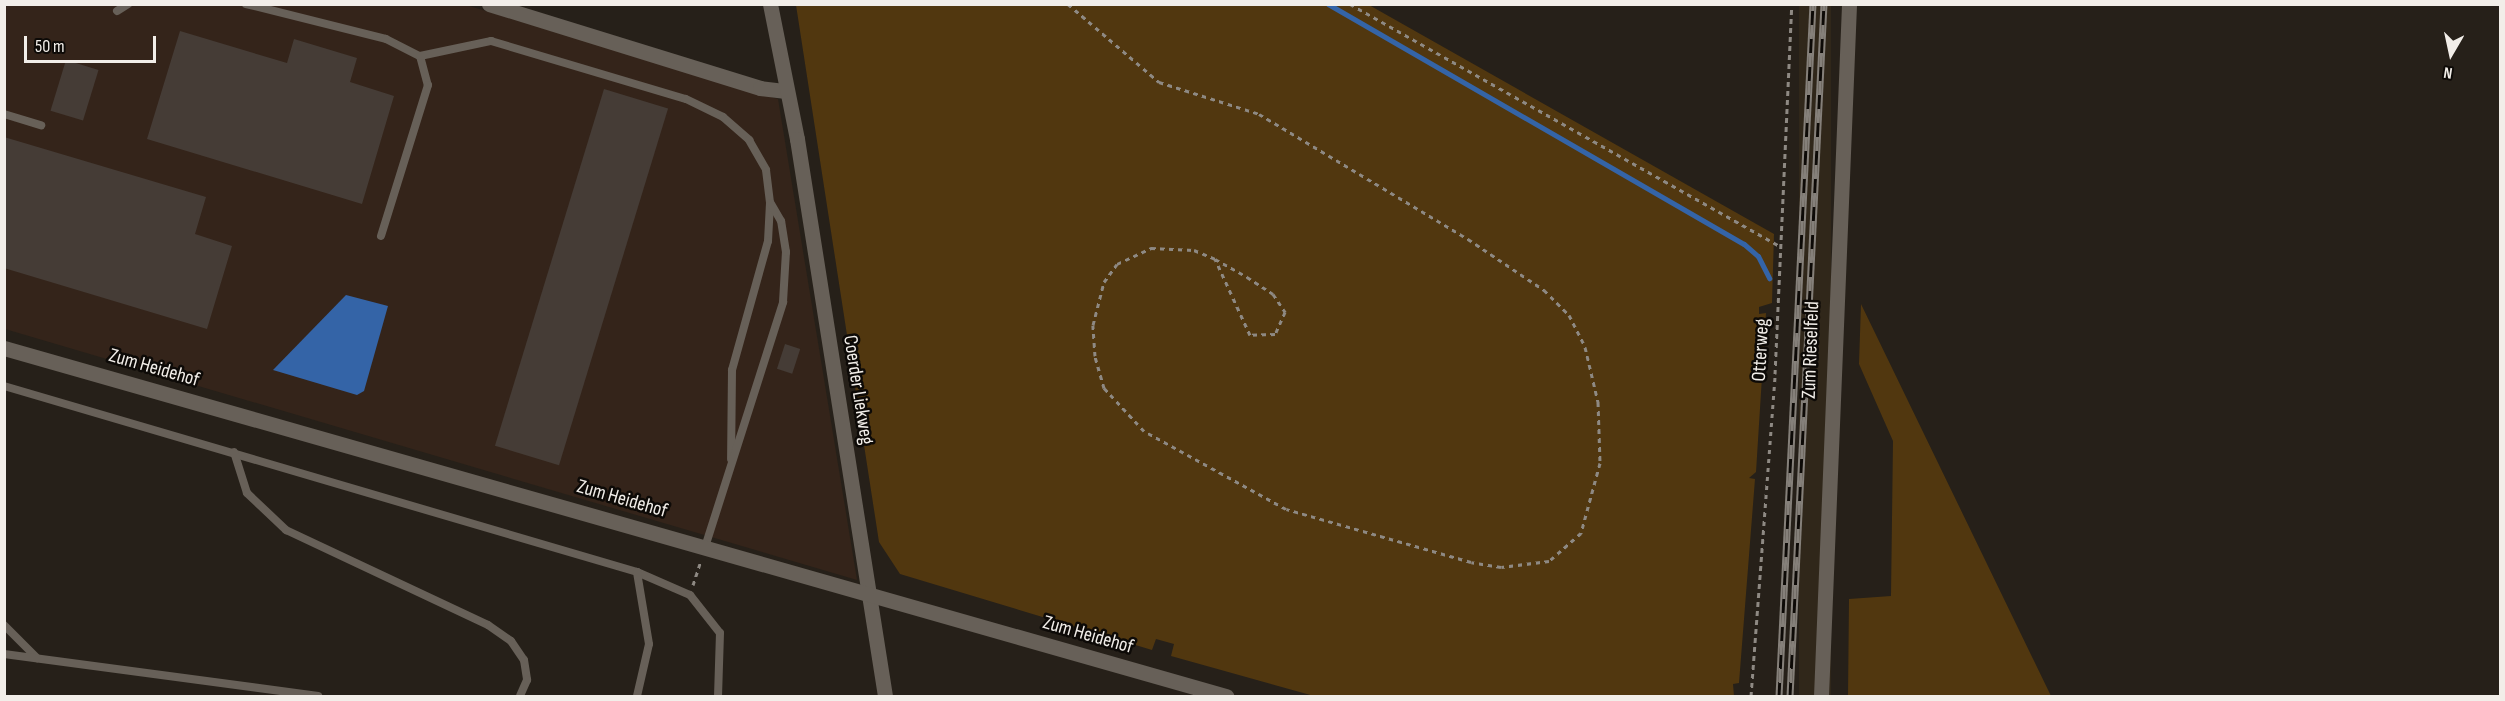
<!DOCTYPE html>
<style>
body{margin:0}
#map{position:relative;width:2505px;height:701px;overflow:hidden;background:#262019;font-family:"Sofia Sans Condensed",sans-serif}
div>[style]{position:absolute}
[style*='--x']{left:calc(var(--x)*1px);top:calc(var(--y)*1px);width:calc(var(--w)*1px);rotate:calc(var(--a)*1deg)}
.built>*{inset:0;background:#30271a;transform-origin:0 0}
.industrial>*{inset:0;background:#34241a}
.green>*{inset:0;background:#51370f}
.water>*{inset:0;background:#3464a7}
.stream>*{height:5px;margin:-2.5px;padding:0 2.5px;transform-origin:2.5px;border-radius:2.5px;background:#3464a7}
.building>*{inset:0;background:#453c36;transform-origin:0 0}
.path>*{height:3px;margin-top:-1.5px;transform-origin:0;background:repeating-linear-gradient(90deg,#8e8983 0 4.5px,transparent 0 9px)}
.service>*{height:8px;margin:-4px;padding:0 4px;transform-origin:4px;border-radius:4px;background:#676058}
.minor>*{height:15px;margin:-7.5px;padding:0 7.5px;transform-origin:7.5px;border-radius:7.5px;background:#676058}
.rail>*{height:7px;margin-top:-3.5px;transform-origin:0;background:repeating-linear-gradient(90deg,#0d0a07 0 14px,#85807a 0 28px);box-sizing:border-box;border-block:2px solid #85807a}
span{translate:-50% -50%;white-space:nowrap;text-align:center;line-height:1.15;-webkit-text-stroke:5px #0d0a07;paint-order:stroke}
.street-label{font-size:20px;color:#f2eee9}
.frame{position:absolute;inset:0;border:6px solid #f2eee9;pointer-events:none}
.north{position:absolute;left:2421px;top:24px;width:60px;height:60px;-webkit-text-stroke:4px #0d0a07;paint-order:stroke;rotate:189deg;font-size:16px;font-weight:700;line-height:24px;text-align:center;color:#f2eee9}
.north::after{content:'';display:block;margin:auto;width:21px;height:27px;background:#f2eee9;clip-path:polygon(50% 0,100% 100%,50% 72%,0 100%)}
.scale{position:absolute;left:24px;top:36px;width:132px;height:27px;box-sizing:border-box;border:3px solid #f2eee9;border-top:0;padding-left:8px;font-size:18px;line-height:21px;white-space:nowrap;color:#f2eee9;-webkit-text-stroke:4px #0d0a07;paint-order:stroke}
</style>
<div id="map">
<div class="built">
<i style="left:1799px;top:5px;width:32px;height:692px"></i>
</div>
<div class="industrial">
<i style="clip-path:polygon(4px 5px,466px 5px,778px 99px,857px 580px,5px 329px)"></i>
</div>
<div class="green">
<i style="clip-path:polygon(796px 5px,1369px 5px,1774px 234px,1772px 303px,1759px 307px,1759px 314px,1766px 313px,1756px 472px,1749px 478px,1755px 479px,1739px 683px,1733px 684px,1734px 696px,1314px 696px,1171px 656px,1174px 644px,1156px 639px,1152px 650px,900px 574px,879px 542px)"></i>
<i style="clip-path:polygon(1861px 304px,2051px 696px,1848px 696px,1849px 599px,1891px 596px,1893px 441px,1859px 364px)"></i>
</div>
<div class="water">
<i style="clip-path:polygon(346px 295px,388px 306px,364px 391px,357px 395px,273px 370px)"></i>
</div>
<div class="stream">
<i style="--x:1328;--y:4;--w:480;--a:30"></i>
<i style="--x:1744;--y:244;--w:18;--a:41"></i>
<i style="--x:1758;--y:256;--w:25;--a:63"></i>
</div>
<div class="building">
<i style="clip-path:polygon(180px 31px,287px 63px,294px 39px,357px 58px,350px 82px,394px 96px,362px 204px,147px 139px)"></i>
<i style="left:66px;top:60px;width:34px;height:53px;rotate:17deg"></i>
<i style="left:604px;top:89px;width:67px;height:373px;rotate:17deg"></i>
<i style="clip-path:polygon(4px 137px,206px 197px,195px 234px,232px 246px,207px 329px,4px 268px)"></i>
<i style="left:785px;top:344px;width:16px;height:26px;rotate:18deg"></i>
</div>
<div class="path">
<i style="--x:1068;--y:4;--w:120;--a:40.6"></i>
<i style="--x:1159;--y:82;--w:105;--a:17.7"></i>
<i style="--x:1259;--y:114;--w:244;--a:30.9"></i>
<i style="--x:1468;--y:239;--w:92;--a:33.9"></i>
<i style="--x:1544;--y:290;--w:35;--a:45"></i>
<i style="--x:1569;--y:315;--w:36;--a:63"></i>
<i style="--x:1585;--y:347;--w:57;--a:76.7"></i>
<i style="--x:1598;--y:402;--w:61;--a:88.1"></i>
<i style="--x:1600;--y:463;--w:73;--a:105.2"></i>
<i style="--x:1581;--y:533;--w:43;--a:138.8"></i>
<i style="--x:1549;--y:561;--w:48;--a:172.9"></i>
<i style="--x:1501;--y:567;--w:30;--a:-171"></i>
<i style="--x:1471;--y:562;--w:192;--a:-164"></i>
<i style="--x:1286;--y:509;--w:162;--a:-151.2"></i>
<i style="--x:1144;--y:431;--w:59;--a:-132.9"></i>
<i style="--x:1104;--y:388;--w:33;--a:-106"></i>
<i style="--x:1095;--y:356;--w:31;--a:-94"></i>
<i style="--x:1093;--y:325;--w:44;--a:-75.7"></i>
<i style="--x:1104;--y:282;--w:22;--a:-54"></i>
<i style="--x:1117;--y:264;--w:38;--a:-25"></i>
<i style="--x:1151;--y:248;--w:43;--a:2.7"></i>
<i style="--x:1194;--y:250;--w:23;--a:23"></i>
<i style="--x:1215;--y:259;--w:37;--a:29"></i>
<i style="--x:1247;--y:277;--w:31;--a:33"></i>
<i style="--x:1273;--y:294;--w:22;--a:56"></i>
<i style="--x:1285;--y:312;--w:24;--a:114"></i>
<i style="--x:1275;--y:334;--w:25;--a:178"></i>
<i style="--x:1250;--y:335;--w:84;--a:-114.7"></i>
<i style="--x:1350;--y:4;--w:495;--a:29.4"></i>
<i style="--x:693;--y:585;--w:23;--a:-72"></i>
<i style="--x:1751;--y:696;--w:323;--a:-85.7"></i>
<i style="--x:1775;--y:374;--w:370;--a:-87.4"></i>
</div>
<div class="service">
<i style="--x:246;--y:4;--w:144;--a:14"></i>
<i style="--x:386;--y:39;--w:38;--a:27"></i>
<i style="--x:420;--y:56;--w:30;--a:75"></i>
<i style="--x:428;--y:85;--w:158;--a:107.3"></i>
<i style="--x:117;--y:11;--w:13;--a:-32"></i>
<i style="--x:420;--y:56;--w:73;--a:-11.9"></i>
<i style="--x:491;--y:41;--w:203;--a:16.6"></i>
<i style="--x:686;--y:99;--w:41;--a:25.9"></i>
<i style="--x:723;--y:117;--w:35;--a:41"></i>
<i style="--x:749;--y:140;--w:34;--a:60"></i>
<i style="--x:766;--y:170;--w:33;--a:83"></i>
<i style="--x:770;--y:203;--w:38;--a:93"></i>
<i style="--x:768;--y:241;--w:134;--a:105.6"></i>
<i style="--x:732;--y:370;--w:89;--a:90.6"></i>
<i style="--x:4;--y:114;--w:39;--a:17"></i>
<i style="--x:4;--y:386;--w:660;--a:16.37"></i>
<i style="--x:637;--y:572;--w:58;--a:23.5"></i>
<i style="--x:690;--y:595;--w:48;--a:51.7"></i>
<i style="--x:720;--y:633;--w:63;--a:91.8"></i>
<i style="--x:234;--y:452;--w:43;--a:72.4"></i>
<i style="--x:247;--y:493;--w:54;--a:43.5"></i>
<i style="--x:286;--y:530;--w:223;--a:25.2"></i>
<i style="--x:488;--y:625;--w:28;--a:35"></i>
<i style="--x:511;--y:641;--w:23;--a:56"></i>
<i style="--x:524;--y:660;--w:20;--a:81"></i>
<i style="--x:527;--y:680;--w:17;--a:114"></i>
<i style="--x:706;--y:544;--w:254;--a:-72.3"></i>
<i style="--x:783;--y:302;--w:50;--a:-86.6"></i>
<i style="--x:786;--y:252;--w:31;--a:-99"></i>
<i style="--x:781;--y:221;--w:20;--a:-120"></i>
<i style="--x:4;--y:625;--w:47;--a:45"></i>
<i style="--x:4;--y:654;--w:317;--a:7.6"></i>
<i style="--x:637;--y:696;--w:53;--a:-77"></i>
<i style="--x:649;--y:644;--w:73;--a:-99.5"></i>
</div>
<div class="minor">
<i style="--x:489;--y:4;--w:284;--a:17.2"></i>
<i style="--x:760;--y:88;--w:24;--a:7"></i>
<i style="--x:770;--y:4;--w:138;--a:78.7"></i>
<i style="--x:797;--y:139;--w:564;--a:81.02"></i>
<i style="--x:4;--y:348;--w:1271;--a:15.9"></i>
<i style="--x:1821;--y:696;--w:693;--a:-87.68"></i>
</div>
<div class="rail">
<i style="--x:1779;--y:696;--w:693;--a:-87.19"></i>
<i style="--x:1790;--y:696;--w:693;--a:-87.19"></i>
</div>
<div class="street-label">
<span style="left:1761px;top:350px;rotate:-87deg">Otterweg</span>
<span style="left:1811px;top:350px;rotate:-88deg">Zum Rieselfeld</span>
<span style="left:154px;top:368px;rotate:16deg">Zum Heidehof</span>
<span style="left:858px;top:390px;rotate:81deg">Coerder Liekweg</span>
<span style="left:622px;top:499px;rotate:16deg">Zum Heidehof</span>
<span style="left:1088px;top:635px;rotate:16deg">Zum Heidehof</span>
</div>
<div class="frame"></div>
<div class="north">N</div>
<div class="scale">50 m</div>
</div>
